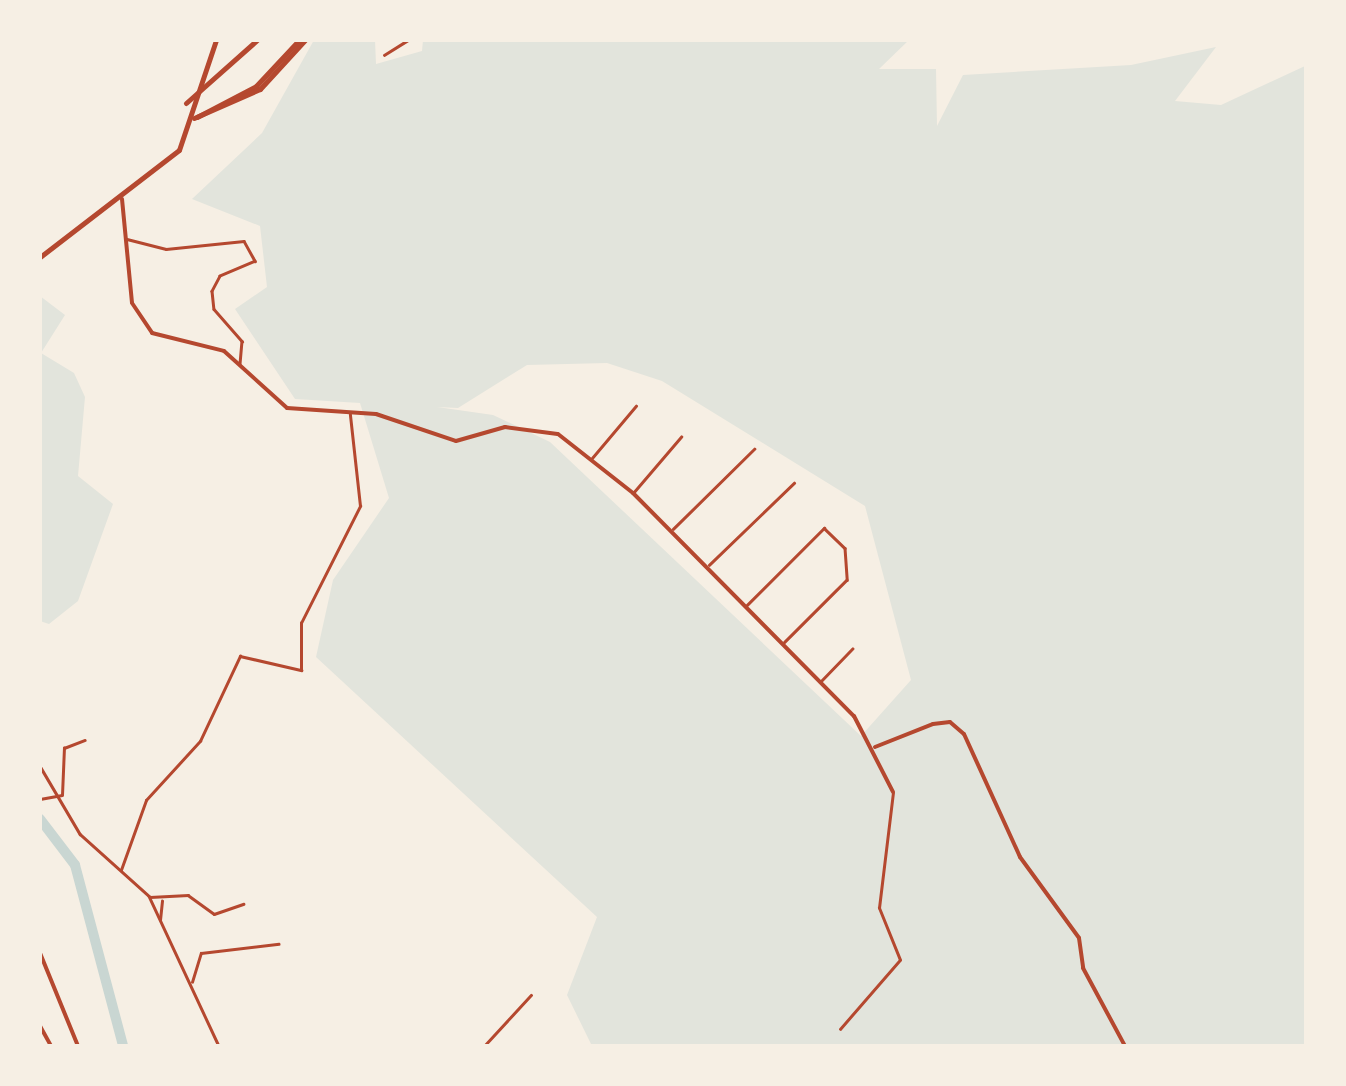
<!DOCTYPE html>
<style>
body{margin:0}
#map{position:relative;width:1346px;height:1086px;overflow:hidden;background:#f6efe4;font-family:Raleway,sans-serif}
div>[style]{position:absolute}
[style*='--x']{left:calc(var(--x)*1px);top:calc(var(--y)*1px);width:calc(var(--w)*1px);rotate:calc(var(--a)*1deg)}
.green>*{inset:0;background:#e2e4dc}
.river>*{height:10px;margin:-5px;padding:0 5px;transform-origin:5px;border-radius:5px;background:#c9d6d2}
.minor>*{height:2.5px;margin:-1.25px;padding:0 1.25px;transform-origin:1.25px;border-radius:1.25px;background:#b5482f}
.tertiary>*{height:4px;margin:-2px;padding:0 2px;transform-origin:2px;border-radius:2px;background:#b5482f}
.secondary>*{height:4px;margin:-2px;padding:0 2px;transform-origin:2px;border-radius:2px;background:#b5482f}
.trunk>*{height:5px;margin:-2.5px;padding:0 2.5px;transform-origin:2.5px;border-radius:2.5px;background:#b5482f}
span{translate:-50% -50%;white-space:nowrap;text-align:center;line-height:1.15;-webkit-text-stroke:9px #f6efe4;paint-order:stroke}
.frame{position:absolute;inset:0;border:42px solid #f6efe4;pointer-events:none}
</style>
<div id="map">
<div class="green">
<i style="clip-path:polygon(evenodd,314px 40px,375px 40px,376px 64px,422px 51px,423px 40px,909px 40px,879px 69px,936px 69px,937px 126px,963px 75px,1131px 65px,1216px 47px,1175px 101px,1221px 105px,1305px 66px,1306px 40px,1306px 1046px,592px 1046px,567px 995px,597px 917px,316px 657px,333px 580px,389px 498px,360px 403px,295px 399px,235px 309px,267px 287px,260px 226px,192px 199px,262px 133px,314px 40px,607px 363px,662px 381px,865px 506px,911px 680px,861px 736px,550px 442px,493px 415px,437px 407px,458px 408px,527px 365px,607px 363px)"></i>
<i style="clip-path:polygon(40px 296px,65px 315px,41px 353px,74px 373px,85px 397px,78px 476px,113px 504px,78px 601px,49px 624px,40px 621px)"></i>
</div>
<div class="river">
<i style="--x:40;--y:819;--w:58;--a:52.7"></i>
<i style="--x:75;--y:865;--w:187;--a:75.1"></i>
</div>
<div class="minor">
<i style="--x:384;--y:55;--w:28;--a:-32"></i>
<i style="--x:127;--y:239;--w:40;--a:14.4"></i>
<i style="--x:166;--y:249;--w:78;--a:-5.9"></i>
<i style="--x:244;--y:241;--w:23;--a:61"></i>
<i style="--x:255;--y:261;--w:38;--a:157"></i>
<i style="--x:220;--y:276;--w:17;--a:118"></i>
<i style="--x:212;--y:291;--w:18;--a:84"></i>
<i style="--x:214;--y:309;--w:43;--a:48.8"></i>
<i style="--x:242;--y:341;--w:23;--a:95"></i>
<i style="--x:592;--y:458;--w:68;--a:-49.8"></i>
<i style="--x:633;--y:493;--w:74;--a:-49.4"></i>
<i style="--x:673;--y:529;--w:114;--a:-44.6"></i>
<i style="--x:709;--y:565;--w:118;--a:-44"></i>
<i style="--x:747;--y:605;--w:109;--a:-45"></i>
<i style="--x:824;--y:528;--w:29;--a:44"></i>
<i style="--x:845;--y:548;--w:32;--a:86"></i>
<i style="--x:847;--y:580;--w:88;--a:135"></i>
<i style="--x:821;--y:681;--w:45;--a:-45.9"></i>
<i style="--x:40;--y:766;--w:79;--a:59.5"></i>
<i style="--x:80;--y:834;--w:93;--a:41.9"></i>
<i style="--x:149;--y:896;--w:166;--a:65"></i>
<i style="--x:40;--y:799;--w:22;--a:-10"></i>
<i style="--x:62;--y:795;--w:47;--a:-87.6"></i>
<i style="--x:64;--y:748;--w:22;--a:-21"></i>
<i style="--x:121;--y:870;--w:74;--a:-70.3"></i>
<i style="--x:146;--y:800;--w:80;--a:-47.5"></i>
<i style="--x:200;--y:741;--w:94;--a:-64.8"></i>
<i style="--x:240;--y:656;--w:63;--a:12.9"></i>
<i style="--x:301;--y:670;--w:47;--a:-90"></i>
<i style="--x:301;--y:623;--w:131;--a:-63.2"></i>
<i style="--x:360;--y:506;--w:92;--a:-96.3"></i>
<i style="--x:150;--y:897;--w:38;--a:-3"></i>
<i style="--x:188;--y:895;--w:32;--a:36"></i>
<i style="--x:214;--y:914;--w:31;--a:-19"></i>
<i style="--x:160;--y:920;--w:19;--a:-84"></i>
<i style="--x:192;--y:982;--w:30;--a:-73"></i>
<i style="--x:201;--y:953;--w:78;--a:-6.7"></i>
<i style="--x:840;--y:1029;--w:91;--a:-49"></i>
<i style="--x:900;--y:960;--w:56;--a:-112"></i>
<i style="--x:879;--y:908;--w:116;--a:-83.1"></i>
<i style="--x:484;--y:1046;--w:69;--a:-47.3"></i>
</div>
<div class="tertiary">
<i style="--x:122;--y:199;--w:104;--a:84.5"></i>
<i style="--x:132;--y:303;--w:36;--a:56"></i>
<i style="--x:152;--y:333;--w:74;--a:14"></i>
<i style="--x:224;--y:351;--w:85;--a:42.1"></i>
<i style="--x:287;--y:408;--w:89;--a:3.9"></i>
<i style="--x:376;--y:414;--w:84;--a:18.6"></i>
<i style="--x:456;--y:441;--w:51;--a:-15.9"></i>
<i style="--x:505;--y:427;--w:53;--a:7.5"></i>
<i style="--x:558;--y:434;--w:95;--a:38.2"></i>
<i style="--x:633;--y:493;--w:314;--a:45.3"></i>
<i style="--x:854;--y:716;--w:85;--a:62.8"></i>
<i style="--x:875;--y:747;--w:62;--a:-21.6"></i>
<i style="--x:933;--y:724;--w:17;--a:-7"></i>
<i style="--x:950;--y:722;--w:18;--a:41"></i>
<i style="--x:964;--y:734;--w:135;--a:65.5"></i>
<i style="--x:1020;--y:857;--w:100;--a:53.9"></i>
<i style="--x:1079;--y:938;--w:30;--a:82"></i>
<i style="--x:1083;--y:968;--w:89;--a:61.7"></i>
<i style="--x:40;--y:953;--w:100;--a:67.8"></i>
</div>
<div class="secondary">
<i style="--x:40;--y:1026;--w:23;--a:61"></i>
</div>
<div class="trunk">
<i style="--x:186;--y:103;--w:95;--a:-41.6"></i>
<i style="--x:197;--y:117;--w:67;--a:-27.7"></i>
<i style="--x:256;--y:86;--w:63;--a:-46.9"></i>
<i style="--x:194;--y:118;--w:72;--a:-23.7"></i>
<i style="--x:260;--y:89;--w:67;--a:-47.4"></i>
<i style="--x:40;--y:257;--w:175;--a:-37.6"></i>
<i style="--x:179;--y:150;--w:116;--a:-71.4"></i>
</div>
<div class="frame"></div>
</div>
